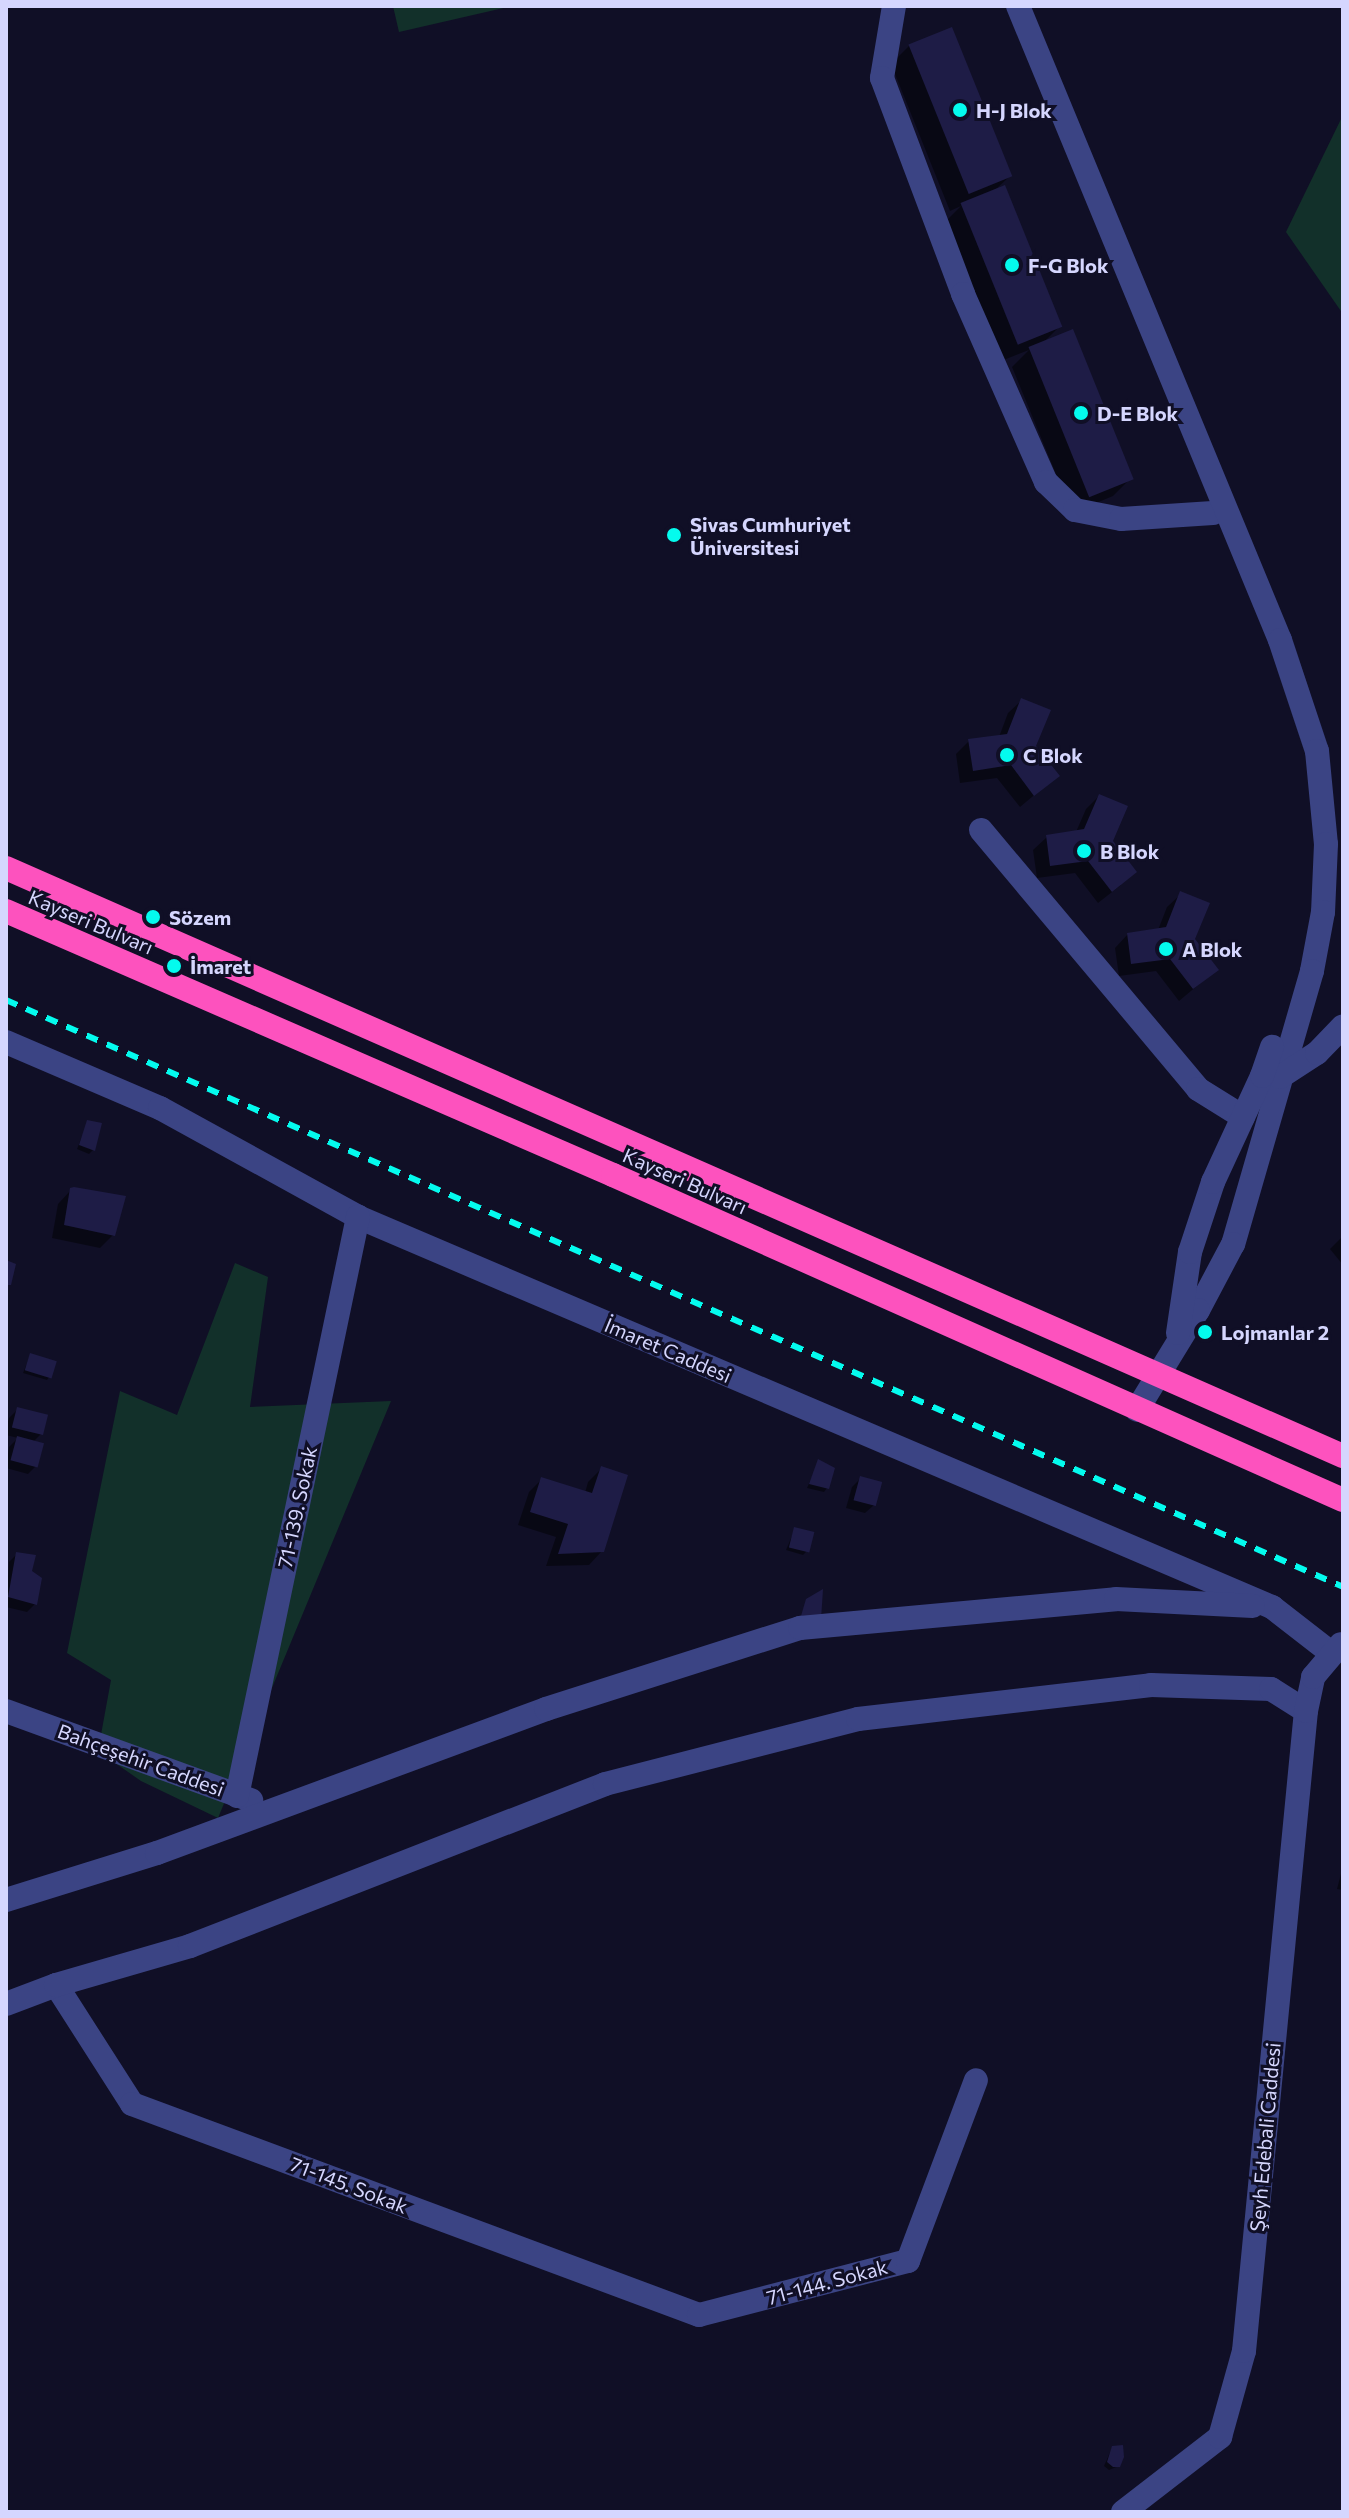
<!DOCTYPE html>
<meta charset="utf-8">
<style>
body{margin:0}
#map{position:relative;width:1349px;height:2518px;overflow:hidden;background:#100f26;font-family:Commissioner,sans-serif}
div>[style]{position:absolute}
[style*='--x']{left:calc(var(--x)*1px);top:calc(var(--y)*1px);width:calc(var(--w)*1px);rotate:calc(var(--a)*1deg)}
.green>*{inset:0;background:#12302a}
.shadow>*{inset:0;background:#0007}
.building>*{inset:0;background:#1e1c46;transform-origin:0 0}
.minor>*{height:24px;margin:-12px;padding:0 12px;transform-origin:12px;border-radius:12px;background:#3b4484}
.highway>*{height:24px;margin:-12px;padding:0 12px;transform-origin:12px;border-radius:12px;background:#fd52be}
.rail>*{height:6px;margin-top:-3px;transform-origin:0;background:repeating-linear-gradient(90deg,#04fbee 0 12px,transparent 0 22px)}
.dots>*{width:22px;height:22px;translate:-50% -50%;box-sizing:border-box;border:4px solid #100f26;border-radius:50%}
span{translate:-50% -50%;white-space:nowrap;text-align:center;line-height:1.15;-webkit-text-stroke:6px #100f26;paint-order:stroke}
.poi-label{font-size:20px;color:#d5d6fe;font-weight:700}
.left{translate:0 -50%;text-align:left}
.street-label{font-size:20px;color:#d5d6fe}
.frame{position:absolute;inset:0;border:8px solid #d5d6fe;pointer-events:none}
</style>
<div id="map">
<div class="green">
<i style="clip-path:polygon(393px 6px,512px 6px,399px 32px)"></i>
<i style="clip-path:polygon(1343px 115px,1343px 314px,1286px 232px)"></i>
<i style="clip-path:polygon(235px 1263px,268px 1277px,250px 1407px,391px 1401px,218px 1818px,141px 1781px,98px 1751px,111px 1680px,67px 1653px,120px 1391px,177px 1415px)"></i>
</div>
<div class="shadow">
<i style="clip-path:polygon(950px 29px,1010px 176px,993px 192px,1060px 326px,1043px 343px,1131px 478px,1113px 496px,1072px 513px,1012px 367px,1029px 350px,1001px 361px,944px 223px,961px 206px,950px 211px,891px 64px,909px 46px)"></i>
<i style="clip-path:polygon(1022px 700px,1034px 746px,1057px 776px,1020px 807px,997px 778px,960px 783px,956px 754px,969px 741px,999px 737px,1008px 713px)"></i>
<i style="clip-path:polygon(1099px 796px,1121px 885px,1098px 903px,1075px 873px,1037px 878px,1033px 850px,1047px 837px,1076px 832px,1086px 809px)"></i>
<i style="clip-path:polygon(1181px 894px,1193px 940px,1216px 970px,1179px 1001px,1156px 971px,1119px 976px,1115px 948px,1128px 934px,1158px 930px,1167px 907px)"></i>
<i style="clip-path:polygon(88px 1122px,93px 1150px,89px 1154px,77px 1149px)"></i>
<i style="clip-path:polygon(71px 1190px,113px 1235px,100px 1248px,52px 1238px,58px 1204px)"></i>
<i style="clip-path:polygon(1343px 1236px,1343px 1265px,1330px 1249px)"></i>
<i style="clip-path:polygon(30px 1356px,50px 1376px,47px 1380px,23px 1373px)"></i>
<i style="clip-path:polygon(18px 1409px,41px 1434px,33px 1442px,36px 1466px,28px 1474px,6px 1468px,9px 1447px,18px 1438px,6px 1435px,6px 1429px,9px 1418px)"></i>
<i style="clip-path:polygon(819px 1462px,827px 1488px,824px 1492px,807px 1488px)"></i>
<i style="clip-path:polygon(601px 1469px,602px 1551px,589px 1565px,546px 1566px,556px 1537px,518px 1525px,529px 1492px,542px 1479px,585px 1493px,588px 1482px)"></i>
<i style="clip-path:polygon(861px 1478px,874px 1505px,865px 1513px,846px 1508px,852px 1487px)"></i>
<i style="clip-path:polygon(795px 1529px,807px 1551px,803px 1555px,786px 1550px)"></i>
<i style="clip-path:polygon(17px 1554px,30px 1572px,35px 1604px,27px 1612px,6px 1607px,9px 1562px)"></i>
<i style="clip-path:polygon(1343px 1866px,1343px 1890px,1337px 1889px)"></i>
<i style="clip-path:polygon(1112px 2448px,1119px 2466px,1109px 2470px,1104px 2466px)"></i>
</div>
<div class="building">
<i style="left:952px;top:27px;width:161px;height:47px;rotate:68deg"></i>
<i style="left:1005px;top:185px;width:153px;height:48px;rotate:68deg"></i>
<i style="left:1073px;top:329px;width:162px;height:48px;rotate:68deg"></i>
<i style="clip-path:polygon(1021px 698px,1051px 710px,1036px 746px,1060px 776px,1034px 796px,1011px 765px,973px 771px,968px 739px,1007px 734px)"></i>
<i style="clip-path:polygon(1099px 794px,1128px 806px,1113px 841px,1137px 872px,1112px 892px,1088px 861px,1050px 866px,1046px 835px,1084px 829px)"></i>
<i style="clip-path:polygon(1180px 891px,1210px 903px,1195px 939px,1219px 970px,1193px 989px,1170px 959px,1131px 964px,1127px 933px,1166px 927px)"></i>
<i style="clip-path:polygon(87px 1120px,102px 1123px,95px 1151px,79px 1145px)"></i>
<i style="clip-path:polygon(74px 1187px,126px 1196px,115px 1236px,64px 1225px,70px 1188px)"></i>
<i style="clip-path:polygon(6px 1260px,16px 1264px,11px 1285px,6px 1285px)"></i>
<i style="left:30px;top:1353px;width:28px;height:18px;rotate:17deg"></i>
<i style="left:17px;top:1407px;width:32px;height:21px;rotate:14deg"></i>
<i style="left:17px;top:1436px;width:28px;height:25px;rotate:15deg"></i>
<i style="clip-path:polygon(818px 1459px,835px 1468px,829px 1489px,809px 1484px)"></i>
<i style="clip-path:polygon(601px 1466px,628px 1475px,604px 1552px,558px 1554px,568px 1524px,530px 1512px,541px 1477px,592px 1493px)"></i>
<i style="left:860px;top:1476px;width:23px;height:25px;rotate:15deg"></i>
<i style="left:794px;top:1527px;width:21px;height:21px;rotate:14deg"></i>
<i style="clip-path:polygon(16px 1552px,36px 1555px,32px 1571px,42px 1578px,37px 1605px,8px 1597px)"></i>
<i style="clip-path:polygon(823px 1589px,821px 1620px,801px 1616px,806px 1599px)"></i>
<i style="clip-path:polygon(1123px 2445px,1124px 2457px,1120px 2467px,1113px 2467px,1107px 2462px,1112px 2446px)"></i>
</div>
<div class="minor">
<i style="--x:894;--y:6;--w:73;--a:99.5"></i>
<i style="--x:882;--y:78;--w:231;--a:69.4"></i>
<i style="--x:963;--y:294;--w:206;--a:66.2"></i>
<i style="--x:1046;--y:482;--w:40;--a:44"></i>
<i style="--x:1075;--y:510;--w:47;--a:11.1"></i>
<i style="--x:1121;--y:519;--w:92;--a:-3.7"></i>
<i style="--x:1018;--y:6;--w:686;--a:67.55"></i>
<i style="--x:1280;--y:640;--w:117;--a:71.6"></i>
<i style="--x:1317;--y:751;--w:93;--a:84.5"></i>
<i style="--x:1326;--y:844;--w:68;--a:92.5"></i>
<i style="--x:1323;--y:912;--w:60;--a:100.6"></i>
<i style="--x:1312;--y:971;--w:284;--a:106.1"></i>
<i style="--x:1233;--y:1244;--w:75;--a:117.9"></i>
<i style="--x:1198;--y:1310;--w:117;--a:121.4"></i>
<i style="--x:981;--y:830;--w:338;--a:50"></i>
<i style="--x:1198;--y:1089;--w:53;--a:31.9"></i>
<i style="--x:6;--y:1042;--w:168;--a:23.2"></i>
<i style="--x:160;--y:1108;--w:226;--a:28.8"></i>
<i style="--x:358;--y:1217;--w:994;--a:23.11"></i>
<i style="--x:1272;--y:1607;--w:75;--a:37.9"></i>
<i style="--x:1280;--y:1077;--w:44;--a:-33"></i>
<i style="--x:1317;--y:1053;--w:37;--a:-46"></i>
<i style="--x:1178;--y:1333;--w:82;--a:-81.6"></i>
<i style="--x:1190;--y:1252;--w:74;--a:-71.8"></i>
<i style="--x:1213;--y:1182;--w:117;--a:-65.2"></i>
<i style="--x:1262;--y:1076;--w:31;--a:-71"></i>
<i style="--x:6;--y:1711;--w:261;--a:20"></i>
<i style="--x:237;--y:1796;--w:592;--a:-78.2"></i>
<i style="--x:6;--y:1900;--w:158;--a:-17.3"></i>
<i style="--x:157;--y:1853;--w:415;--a:-20.3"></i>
<i style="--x:546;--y:1709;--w:267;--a:-17.7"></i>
<i style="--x:800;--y:1628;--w:317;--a:-5.2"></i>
<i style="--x:1116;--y:1599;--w:137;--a:2.9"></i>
<i style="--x:56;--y:1985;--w:141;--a:57.4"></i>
<i style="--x:132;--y:2104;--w:605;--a:20.41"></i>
<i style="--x:699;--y:2315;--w:216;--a:-14.5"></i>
<i style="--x:908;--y:2261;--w:193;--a:-69.4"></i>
<i style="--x:6;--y:2004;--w:53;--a:-20.8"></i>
<i style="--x:56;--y:1985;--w:140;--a:-16.2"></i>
<i style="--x:190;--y:1946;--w:445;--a:-21.3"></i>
<i style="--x:605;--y:1784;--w:261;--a:-14.4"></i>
<i style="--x:858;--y:1719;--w:295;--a:-6.6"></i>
<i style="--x:1151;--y:1685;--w:120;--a:1.9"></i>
<i style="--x:1271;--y:1689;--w:41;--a:32.2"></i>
<i style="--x:1123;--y:2512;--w:123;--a:-37.7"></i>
<i style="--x:1220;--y:2437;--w:89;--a:-74.4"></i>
<i style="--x:1244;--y:2351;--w:643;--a:-84.47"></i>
<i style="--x:1306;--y:1711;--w:35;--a:-78"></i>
<i style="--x:1313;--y:1677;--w:43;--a:-49.7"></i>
</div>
<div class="highway">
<i style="--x:6;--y:868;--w:1461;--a:23.74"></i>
<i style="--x:6;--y:911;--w:662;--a:23.51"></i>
<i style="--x:613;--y:1175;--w:799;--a:24"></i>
</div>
<div class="rail">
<i style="--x:6;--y:1000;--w:1460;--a:23.7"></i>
</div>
<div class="dots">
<i style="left:960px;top:110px;background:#04fbee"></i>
<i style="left:1012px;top:265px;background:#04fbee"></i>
<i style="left:1081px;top:413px;background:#04fbee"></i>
<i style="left:674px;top:535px;background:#04fbee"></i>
<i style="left:1007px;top:755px;background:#04fbee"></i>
<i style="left:1084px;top:851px;background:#04fbee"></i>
<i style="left:153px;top:917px;background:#04fbee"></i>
<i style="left:1166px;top:949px;background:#04fbee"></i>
<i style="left:174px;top:966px;background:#04fbee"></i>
<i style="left:1205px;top:1332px;background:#04fbee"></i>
</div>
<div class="poi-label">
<span class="left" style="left:976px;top:110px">H-J Blok</span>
<span class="left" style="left:1028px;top:265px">F-G Blok</span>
<span class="left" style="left:1097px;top:413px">D-E Blok</span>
<span class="left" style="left:690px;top:536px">Sivas Cumhuriyet<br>Üniversitesi</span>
<span class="left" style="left:1023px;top:755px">C Blok</span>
<span class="left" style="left:1100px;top:851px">B Blok</span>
<span class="left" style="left:169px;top:917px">Sözem</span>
<span class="left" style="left:1182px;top:949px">A Blok</span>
<span class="left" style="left:190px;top:966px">İmaret</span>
<span class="left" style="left:1221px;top:1332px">Lojmanlar 2</span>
</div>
<div class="street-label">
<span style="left:91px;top:922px;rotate:23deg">Kayseri Bulvarı</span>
<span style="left:685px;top:1181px;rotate:24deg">Kayseri Bulvarı</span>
<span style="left:668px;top:1350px;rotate:23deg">İmaret Caddesi</span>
<span style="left:297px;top:1507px;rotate:-78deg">71-139. Sokak</span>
<span style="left:141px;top:1760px;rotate:20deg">Bahçeşehir Caddesi</span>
<span style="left:1265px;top:2137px;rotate:-85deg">Şeyh Edebali Caddesi</span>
<span style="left:349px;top:2185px;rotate:21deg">71-145. Sokak</span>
<span style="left:827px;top:2282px;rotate:-15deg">71-144. Sokak</span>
</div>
<div class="frame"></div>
</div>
